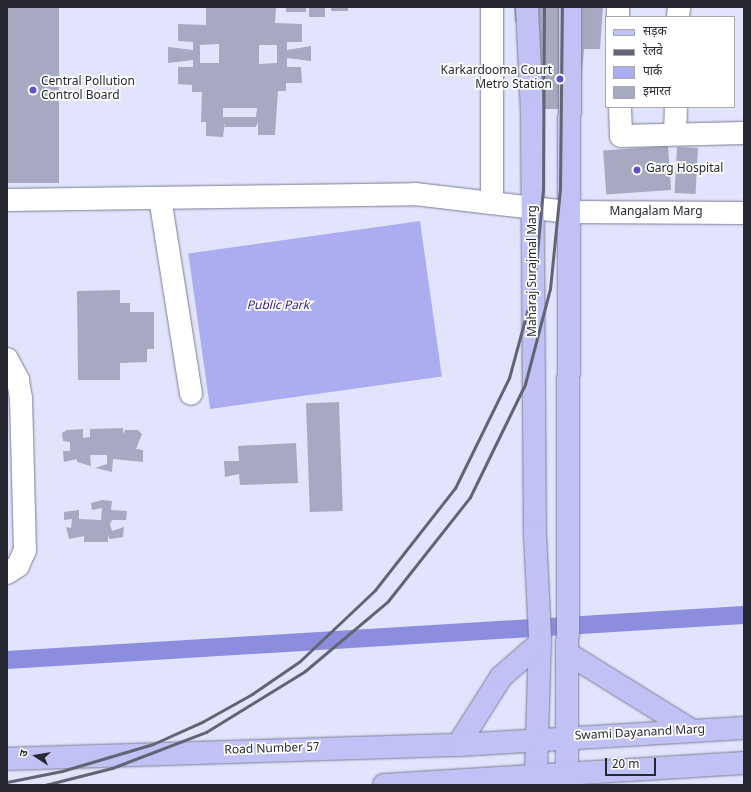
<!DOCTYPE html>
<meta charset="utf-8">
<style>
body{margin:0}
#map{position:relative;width:751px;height:792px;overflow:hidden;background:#e2e4fd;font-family:Georgia,"Noto Sans Devanagari",serif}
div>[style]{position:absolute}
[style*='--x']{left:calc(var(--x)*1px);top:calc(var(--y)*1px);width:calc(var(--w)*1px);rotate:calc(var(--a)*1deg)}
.green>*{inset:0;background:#abadf0;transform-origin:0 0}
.canal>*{height:18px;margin:-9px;padding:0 9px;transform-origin:9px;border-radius:9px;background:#8c8ddf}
.building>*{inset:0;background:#a7a9c1;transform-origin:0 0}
.roads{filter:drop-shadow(0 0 1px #7c7d94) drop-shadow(0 0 1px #7c7d94)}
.minor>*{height:22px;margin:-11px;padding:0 11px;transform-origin:11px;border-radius:11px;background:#fff}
.major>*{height:22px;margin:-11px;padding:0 11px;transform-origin:11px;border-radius:11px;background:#c0c1f4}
.rail>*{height:3px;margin:-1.5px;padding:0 1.5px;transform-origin:1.5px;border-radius:1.5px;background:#636473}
.dots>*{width:11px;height:11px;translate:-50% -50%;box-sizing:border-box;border:2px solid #fff;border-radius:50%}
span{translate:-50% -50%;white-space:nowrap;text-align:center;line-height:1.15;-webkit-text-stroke:3.5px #fff;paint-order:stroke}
.poi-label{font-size:12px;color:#282832}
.right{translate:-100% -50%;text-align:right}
.left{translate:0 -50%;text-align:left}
.street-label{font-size:12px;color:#282832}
.park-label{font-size:12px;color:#332583;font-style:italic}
.frame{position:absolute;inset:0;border:8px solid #282832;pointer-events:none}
.legend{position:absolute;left:605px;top:16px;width:130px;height:92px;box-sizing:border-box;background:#fff;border:1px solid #a9a9ad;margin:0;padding:5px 7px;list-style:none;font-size:12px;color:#282832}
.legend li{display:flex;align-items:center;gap:8px;height:20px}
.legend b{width:20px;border:1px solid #a9a9ad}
.north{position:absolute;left:16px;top:736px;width:40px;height:40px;-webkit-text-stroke:3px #fff;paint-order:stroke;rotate:282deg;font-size:11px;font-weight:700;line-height:16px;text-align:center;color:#282832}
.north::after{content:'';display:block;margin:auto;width:14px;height:18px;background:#282832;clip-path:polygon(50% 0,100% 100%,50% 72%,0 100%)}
.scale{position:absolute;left:605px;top:758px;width:51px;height:18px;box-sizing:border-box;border:2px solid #282832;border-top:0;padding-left:5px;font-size:12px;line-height:14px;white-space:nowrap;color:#282832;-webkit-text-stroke:3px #fff;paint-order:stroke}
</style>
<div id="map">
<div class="green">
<i style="left:420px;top:221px;width:157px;height:234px;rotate:82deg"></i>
</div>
<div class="canal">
<i style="--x:7;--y:660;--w:738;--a:-3.49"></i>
</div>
<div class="building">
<i style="left:7px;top:7px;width:52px;height:176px"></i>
<i style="clip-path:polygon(evenodd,206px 7px,276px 7px,275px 23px,302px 24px,302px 42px,287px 42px,287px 50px,311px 46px,311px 61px,287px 58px,287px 67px,301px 67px,302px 83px,286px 83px,286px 91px,278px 91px,275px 135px,258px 135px,258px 122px,256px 127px,225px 127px,225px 122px,223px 137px,206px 136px,206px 122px,201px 122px,202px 92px,192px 92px,192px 85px,178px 84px,178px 67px,193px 67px,193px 60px,168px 63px,168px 47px,193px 50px,193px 42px,178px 41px,178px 24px,206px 25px,206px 7px,219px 44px,219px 63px,200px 63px,200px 45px,219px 44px,206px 7px,259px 45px,277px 45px,277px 63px,259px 64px,259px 45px,206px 7px,223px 108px,257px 108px,256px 117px,223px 117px,223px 108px)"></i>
<i style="left:286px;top:7px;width:20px;height:5px"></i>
<i style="left:309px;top:7px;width:16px;height:10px"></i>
<i style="left:331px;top:7px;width:17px;height:4px"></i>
<i style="clip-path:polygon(514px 7px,603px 7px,600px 49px,584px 49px,579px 109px,539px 109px,537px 19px,515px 22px)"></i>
<i style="left:668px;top:146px;width:44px;height:65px;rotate:86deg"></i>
<i style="left:677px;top:147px;width:21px;height:46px;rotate:3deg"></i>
<i style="clip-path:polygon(120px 290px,120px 303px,130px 303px,130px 312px,154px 312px,154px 349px,147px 349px,147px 362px,120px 363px,120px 380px,78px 380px,77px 291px)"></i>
<i style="left:339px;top:402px;width:109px;height:33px;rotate:88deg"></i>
<i style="clip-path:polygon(123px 428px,123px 434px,125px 430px,138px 430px,142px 434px,136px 449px,143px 450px,143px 462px,113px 459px,112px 472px,95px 468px,107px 464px,107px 455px,90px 455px,91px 466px,77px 462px,77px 459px,64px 462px,63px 451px,70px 451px,70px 442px,63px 441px,62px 433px,67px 430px,83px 429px,83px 438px,90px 437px,90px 429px)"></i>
<i style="clip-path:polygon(296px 443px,298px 483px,240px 485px,239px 474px,225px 477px,224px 461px,239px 461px,238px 446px)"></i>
<i style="clip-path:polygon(102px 500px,112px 501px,111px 510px,127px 511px,126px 520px,112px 520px,110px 524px,112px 531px,124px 527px,123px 537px,110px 539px,108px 536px,108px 542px,84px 542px,84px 536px,69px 539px,66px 527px,71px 528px,72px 519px,64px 520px,64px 512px,79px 510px,79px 519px,101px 520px,102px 508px,92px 510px,91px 503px)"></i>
</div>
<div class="roads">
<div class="minor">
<i style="--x:492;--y:7;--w:196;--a:90"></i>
<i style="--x:618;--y:17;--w:10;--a:-90"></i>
<i style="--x:678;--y:17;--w:10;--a:-84"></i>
<i style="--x:620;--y:107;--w:29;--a:88"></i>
<i style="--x:621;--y:136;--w:123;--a:-1.4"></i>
<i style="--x:675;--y:134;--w:27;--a:-88"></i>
<i style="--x:160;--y:198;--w:198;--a:81"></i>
<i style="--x:7;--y:200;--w:408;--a:-0.8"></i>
<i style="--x:415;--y:194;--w:155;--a:6.7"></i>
<i style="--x:569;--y:212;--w:175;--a:0.3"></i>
<i style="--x:7;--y:359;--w:24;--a:62"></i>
<i style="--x:18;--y:380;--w:18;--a:81"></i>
<i style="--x:21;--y:398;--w:152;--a:88.5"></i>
<i style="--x:25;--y:550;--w:17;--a:114"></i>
<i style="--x:18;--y:566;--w:13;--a:148"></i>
</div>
<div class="major">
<i style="--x:527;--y:7;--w:105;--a:87.3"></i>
<i style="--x:532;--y:112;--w:422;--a:89.6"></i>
<i style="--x:535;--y:534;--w:104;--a:87.2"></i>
<i style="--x:540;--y:638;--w:137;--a:91.7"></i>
<i style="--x:567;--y:653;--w:148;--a:31.8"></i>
<i style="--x:458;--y:745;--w:80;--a:-57.7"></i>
<i style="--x:501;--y:677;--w:52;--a:-41.1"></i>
<i style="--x:7;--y:759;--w:451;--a:-1.8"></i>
<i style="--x:458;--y:745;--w:287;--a:-3.4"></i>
<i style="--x:567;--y:773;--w:766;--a:-89.78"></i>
<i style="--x:384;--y:785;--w:361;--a:-3.5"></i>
</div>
</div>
<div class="rail">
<i style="--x:7;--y:782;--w:56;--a:-11.3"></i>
<i style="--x:62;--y:771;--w:95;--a:-16.5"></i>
<i style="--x:153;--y:744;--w:54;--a:-24.2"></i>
<i style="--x:202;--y:722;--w:57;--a:-29.2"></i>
<i style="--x:252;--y:694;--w:58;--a:-34.5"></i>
<i style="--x:300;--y:661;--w:103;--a:-43.4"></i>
<i style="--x:375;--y:590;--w:130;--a:-51.9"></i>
<i style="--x:455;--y:488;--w:123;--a:-63.9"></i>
<i style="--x:509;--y:378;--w:95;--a:-74.8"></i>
<i style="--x:534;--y:286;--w:97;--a:-84.7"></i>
<i style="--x:543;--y:189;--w:182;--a:-89.7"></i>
<i style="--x:45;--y:785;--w:69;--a:-14.2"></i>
<i style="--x:112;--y:768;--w:101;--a:-21"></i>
<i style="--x:206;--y:732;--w:116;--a:-31.6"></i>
<i style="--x:305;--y:671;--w:109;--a:-40.1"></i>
<i style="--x:388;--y:601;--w:132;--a:-51.7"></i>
<i style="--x:470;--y:497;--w:126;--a:-64"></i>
<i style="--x:525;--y:384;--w:98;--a:-75.3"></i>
<i style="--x:550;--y:289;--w:100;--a:-84.3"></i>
<i style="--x:560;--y:189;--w:182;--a:-89.4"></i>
</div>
<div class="dots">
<i style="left:560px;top:79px;background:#5e53cc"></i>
<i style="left:33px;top:90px;background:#5e53cc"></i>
<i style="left:637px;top:170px;background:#5e53cc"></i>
</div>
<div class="poi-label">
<span class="right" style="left:552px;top:79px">Karkardooma Court<br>Metro Station</span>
<span class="left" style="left:41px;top:90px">Central Pollution<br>Control Board</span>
<span class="left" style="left:646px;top:170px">Garg Hospital</span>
</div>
<div class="street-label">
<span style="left:656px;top:213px">Mangalam Marg</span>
<span style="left:534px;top:271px;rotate:-90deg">Maharaj Surajmal Marg</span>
<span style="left:640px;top:734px;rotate:-3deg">Swami Dayanand Marg</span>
<span style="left:272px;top:750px;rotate:-2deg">Road Number 57</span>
</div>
<div class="park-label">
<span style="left:278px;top:307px">Public Park</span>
</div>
<div class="frame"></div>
<ul class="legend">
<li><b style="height:5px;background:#c0c1f4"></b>सड़क</li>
<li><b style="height:5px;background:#636473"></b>रेलवे</li>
<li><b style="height:11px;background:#abadf0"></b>पार्क</li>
<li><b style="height:11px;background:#a7a9c1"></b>इमारत</li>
</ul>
<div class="north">उ</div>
<div class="scale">20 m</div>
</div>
